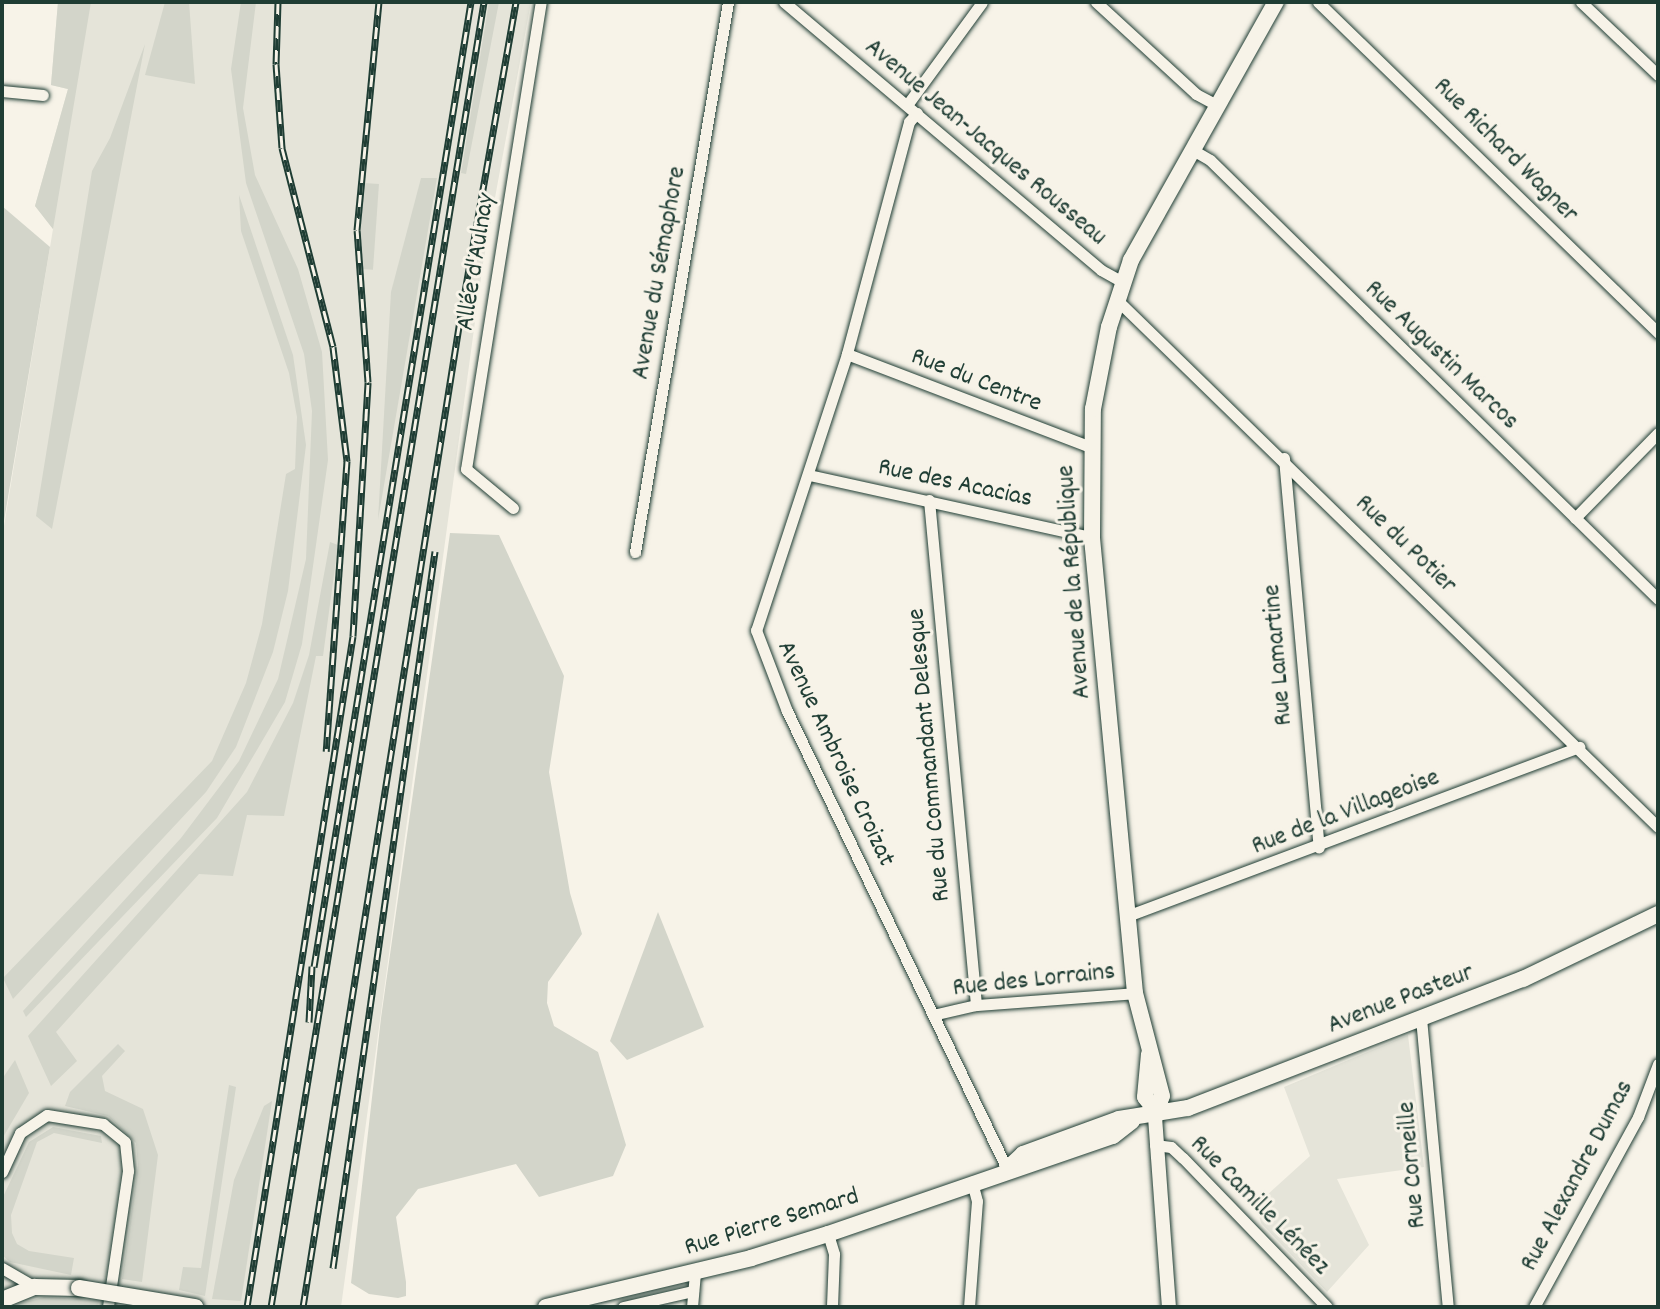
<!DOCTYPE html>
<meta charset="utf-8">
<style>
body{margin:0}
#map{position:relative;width:1660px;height:1309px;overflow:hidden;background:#f7f3e8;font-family:Dekko,sans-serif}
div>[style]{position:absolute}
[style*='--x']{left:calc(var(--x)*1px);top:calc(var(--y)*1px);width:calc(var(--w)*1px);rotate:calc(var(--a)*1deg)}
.built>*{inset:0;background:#e5e4d9}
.green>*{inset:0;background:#d3d5ca;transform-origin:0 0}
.roads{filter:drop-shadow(0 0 2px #1f3d34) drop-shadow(0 0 2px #1f3d34)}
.minor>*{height:11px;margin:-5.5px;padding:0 5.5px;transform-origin:5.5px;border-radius:5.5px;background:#f7f3e8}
.tertiary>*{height:14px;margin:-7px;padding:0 7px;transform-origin:7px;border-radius:7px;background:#f7f3e8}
.secondary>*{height:16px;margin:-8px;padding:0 8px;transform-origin:8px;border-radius:8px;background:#f7f3e8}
.rail>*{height:7px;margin-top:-3.5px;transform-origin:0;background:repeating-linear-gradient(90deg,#f7f3e8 0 12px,#1f3d34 0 24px);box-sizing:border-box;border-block:2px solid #1f3d34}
.bridges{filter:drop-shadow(0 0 2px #1f3d34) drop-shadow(0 0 2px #1f3d34)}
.secondary-bridge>*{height:16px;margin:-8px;padding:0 8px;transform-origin:8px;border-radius:8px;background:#f7f3e8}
span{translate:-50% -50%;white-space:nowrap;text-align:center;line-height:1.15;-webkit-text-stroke:6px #f7f3e8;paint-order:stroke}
.street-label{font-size:26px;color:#1f3d34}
.frame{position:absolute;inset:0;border:4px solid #1f3d34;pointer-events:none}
</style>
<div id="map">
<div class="built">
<i style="clip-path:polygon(58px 2px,531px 2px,483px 263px,341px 1307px,2px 1307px,2px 538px,53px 229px,35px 206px,68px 89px,51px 85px)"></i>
<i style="clip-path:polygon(1408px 1035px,1424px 1167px,1337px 1179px,1369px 1245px,1327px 1292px,1261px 1223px,1256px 1205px,1310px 1156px,1284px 1087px)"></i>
</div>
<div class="green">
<i style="clip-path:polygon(58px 2px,91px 2px,53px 229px,35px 206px,68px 89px,51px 85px)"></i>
<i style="clip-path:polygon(165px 2px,189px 2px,195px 84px,145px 75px)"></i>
<i style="clip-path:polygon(241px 2px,256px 2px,243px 108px,255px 175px,298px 269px,322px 352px,328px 460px,302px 644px,285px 702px,217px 818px,26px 1017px,23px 1011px,181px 838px,239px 761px,278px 679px,306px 559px,312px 411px,304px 354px,246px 183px,231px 69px)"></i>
<i style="clip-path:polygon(489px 2px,499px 2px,466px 174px,461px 173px)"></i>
<i style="clip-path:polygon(145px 44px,52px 529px,36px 516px,92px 171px,110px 138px)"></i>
<i style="clip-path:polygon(421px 178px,437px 178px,378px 520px,391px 292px)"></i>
<i style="left:364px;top:183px;width:15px;height:86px;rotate:4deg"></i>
<i style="clip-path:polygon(239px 195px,293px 355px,306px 445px,288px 591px,273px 652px,236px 747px,206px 792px,13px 999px,3px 978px,212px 761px,246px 683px,262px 624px,286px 474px,295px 469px,297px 417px,289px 373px,241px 231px)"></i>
<i style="clip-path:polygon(2px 206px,50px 247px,2px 533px)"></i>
<i style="clip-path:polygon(450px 533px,499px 535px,564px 676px,549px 772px,570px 893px,582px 934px,548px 982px,547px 1003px,554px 1026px,598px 1052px,626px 1145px,613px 1176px,539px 1197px,516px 1164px,418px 1189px,396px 1217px,406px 1282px,406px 1296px,398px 1298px,369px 1294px,351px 1283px,381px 1018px)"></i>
<i style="clip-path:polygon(330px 542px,338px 545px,323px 656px,316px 656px,284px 816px,247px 815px,233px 876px,199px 874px,56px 1032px,77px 1061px,51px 1086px,28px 1036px,247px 792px,293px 703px,309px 655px)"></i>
<i style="clip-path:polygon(658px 912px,704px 1027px,627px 1060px,610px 1041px)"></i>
<i style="clip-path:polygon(118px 1044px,125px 1051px,102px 1076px,105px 1091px,143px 1109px,158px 1155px,142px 1282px,122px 1279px,138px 1166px,136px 1143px,108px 1116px,65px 1106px,70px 1092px)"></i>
<i style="clip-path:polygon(15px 1060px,29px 1093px,2px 1139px,2px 1079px)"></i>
<i style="clip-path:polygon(229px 1085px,236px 1087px,205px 1296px,179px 1290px,183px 1267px,201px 1268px)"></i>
<i style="clip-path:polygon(272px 1101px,241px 1301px,212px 1299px,234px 1180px,264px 1106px)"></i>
<i style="clip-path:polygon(53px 1127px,101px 1136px,102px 1143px,54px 1133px,37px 1142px,11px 1215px,12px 1233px,17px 1244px,29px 1251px,74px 1258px,71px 1275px,10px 1262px,2px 1255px,2px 1199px,29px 1142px)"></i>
<i style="clip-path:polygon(44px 1297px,99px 1300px,98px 1307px,7px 1307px)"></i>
</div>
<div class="roads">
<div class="minor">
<i style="--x:784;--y:2;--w:415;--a:40.2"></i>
<i style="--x:1101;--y:270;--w:25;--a:29"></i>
<i style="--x:1096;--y:2;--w:136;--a:42.6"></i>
<i style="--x:1196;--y:94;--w:21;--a:28"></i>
<i style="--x:1318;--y:2;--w:475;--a:44.2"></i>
<i style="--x:1581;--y:2;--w:106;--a:43.5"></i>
<i style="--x:2;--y:91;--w:41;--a:5.6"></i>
<i style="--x:907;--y:105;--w:127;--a:-53.9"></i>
<i style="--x:917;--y:113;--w:12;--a:132"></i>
<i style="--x:909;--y:122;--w:240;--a:105"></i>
<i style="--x:847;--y:354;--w:291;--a:108.2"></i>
<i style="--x:756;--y:630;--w:87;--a:69.1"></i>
<i style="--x:787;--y:711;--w:508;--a:64.34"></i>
<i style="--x:1191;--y:149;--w:22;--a:30"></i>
<i style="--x:1210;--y:160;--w:627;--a:44.42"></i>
<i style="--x:1117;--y:300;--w:755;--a:44.25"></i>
<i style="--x:847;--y:354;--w:260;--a:20.9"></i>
<i style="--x:1284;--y:458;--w:391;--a:84.9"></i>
<i style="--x:809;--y:475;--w:290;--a:12.4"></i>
<i style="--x:929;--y:500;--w:507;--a:84.68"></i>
<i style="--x:513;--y:508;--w:61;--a:-140.3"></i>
<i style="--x:466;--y:469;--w:473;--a:-80.9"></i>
<i style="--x:1575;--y:518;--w:119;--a:-45.7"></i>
<i style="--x:635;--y:552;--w:558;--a:-80.4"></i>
<i style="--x:1127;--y:916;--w:483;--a:-20.5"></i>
<i style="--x:937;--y:1014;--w:40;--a:-13"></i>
<i style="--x:976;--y:1005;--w:159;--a:-4.3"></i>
<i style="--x:1421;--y:1018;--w:290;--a:84.7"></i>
<i style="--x:1155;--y:1145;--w:16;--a:7"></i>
<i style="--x:1171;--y:1147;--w:16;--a:43"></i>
<i style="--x:1183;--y:1158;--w:207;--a:46"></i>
<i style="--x:2;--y:1172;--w:43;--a:-65.2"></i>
<i style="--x:20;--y:1133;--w:32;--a:-34"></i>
<i style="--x:47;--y:1115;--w:57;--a:9.1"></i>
<i style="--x:103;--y:1124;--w:28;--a:39"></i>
<i style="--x:125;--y:1142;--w:29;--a:84"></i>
<i style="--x:128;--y:1171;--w:137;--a:98.4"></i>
<i style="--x:828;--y:1234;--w:21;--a:73"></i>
<i style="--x:834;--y:1254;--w:53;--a:92.2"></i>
<i style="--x:2;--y:1268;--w:38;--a:30"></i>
<i style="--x:623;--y:1307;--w:72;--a:-12.9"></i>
<i style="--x:692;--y:1307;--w:35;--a:-85"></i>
<i style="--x:969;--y:1307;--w:106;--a:-85.7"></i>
<i style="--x:977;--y:1201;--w:20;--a:-105"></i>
<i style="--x:1534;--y:1307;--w:217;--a:-61.3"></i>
<i style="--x:1638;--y:1117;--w:57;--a:-69.3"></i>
</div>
<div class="tertiary">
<i style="--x:1155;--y:1117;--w:191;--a:85.8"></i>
</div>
<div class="secondary">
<i style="--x:1149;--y:1054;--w:43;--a:95.3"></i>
<i style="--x:1145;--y:1097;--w:18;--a:52"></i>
<i style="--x:1155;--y:1117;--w:22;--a:-72"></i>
<i style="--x:1162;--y:1096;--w:106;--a:-104.7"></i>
<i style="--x:1135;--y:993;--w:458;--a:-95.4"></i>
<i style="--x:1092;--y:537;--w:128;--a:-89.6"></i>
<i style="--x:1093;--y:409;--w:84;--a:-79"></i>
<i style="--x:1109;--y:327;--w:71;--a:-71.8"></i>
<i style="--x:1131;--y:260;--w:296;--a:-60.7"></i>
<i style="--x:1007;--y:1169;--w:22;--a:-43"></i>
<i style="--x:1023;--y:1154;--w:102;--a:-20"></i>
<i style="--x:1119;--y:1119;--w:70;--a:-9.1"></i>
<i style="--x:1188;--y:1108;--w:359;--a:-21.1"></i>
<i style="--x:1523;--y:979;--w:150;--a:-25.7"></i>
<i style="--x:2;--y:1300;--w:35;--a:-22"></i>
<i style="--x:35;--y:1287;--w:44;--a:1.3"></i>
<i style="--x:546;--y:1307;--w:211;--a:-13.4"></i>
<i style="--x:751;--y:1258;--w:81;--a:-17.3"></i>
<i style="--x:828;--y:1234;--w:301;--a:-19"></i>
<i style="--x:1113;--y:1136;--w:24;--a:-38"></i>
</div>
</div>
<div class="rail">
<i style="--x:278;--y:2;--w:62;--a:91.8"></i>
<i style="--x:276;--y:64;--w:84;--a:85.9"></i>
<i style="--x:282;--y:148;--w:205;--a:75.6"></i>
<i style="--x:333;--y:347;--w:115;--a:83"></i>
<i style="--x:347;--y:461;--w:291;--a:94.1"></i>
<i style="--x:314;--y:967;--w:978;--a:-80.76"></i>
<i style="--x:309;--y:1022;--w:56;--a:-86.9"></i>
<i style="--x:333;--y:1268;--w:724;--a:-81.9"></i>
<i style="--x:247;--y:1307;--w:679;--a:-81.02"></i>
<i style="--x:353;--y:636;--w:254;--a:-86.6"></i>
<i style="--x:368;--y:382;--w:152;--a:-94.1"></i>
<i style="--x:357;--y:230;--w:229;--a:-84.5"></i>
<i style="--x:271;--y:1307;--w:1322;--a:-80.73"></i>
<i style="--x:303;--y:1307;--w:1005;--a:-80.96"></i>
<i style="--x:461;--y:314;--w:317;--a:-80"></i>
</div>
<div class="bridges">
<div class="secondary-bridge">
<i style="--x:79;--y:1288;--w:118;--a:9.3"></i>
</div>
</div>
<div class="street-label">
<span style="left:985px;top:143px;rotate:40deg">Avenue Jean-Jacques Rousseau</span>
<span style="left:1505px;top:151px;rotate:45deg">Rue Richard Wagner</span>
<span style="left:477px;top:262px;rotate:-81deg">Allée d'Aulnay</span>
<span style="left:660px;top:273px;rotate:-80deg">Avenue du Sémaphore</span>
<span style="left:1441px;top:356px;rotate:44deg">Rue Augustin Marcos</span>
<span style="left:976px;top:381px;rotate:21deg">Rue du Centre</span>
<span style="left:955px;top:484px;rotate:12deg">Rue des Acacias</span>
<span style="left:1405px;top:545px;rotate:44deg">Rue du Potier</span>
<span style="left:1075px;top:582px;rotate:-94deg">Avenue de la République</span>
<span style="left:1279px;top:655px;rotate:-95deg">Rue Lamartine</span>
<span style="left:835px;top:754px;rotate:65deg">Avenue Ambroise Croizat</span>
<span style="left:930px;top:755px;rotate:-95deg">Rue du Commandant Delesque</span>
<span style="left:1346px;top:813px;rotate:-21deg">Rue de la Villageoise</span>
<span style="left:1034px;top:981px;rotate:-6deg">Rue des Lorrains</span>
<span style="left:1401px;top:1000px;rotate:-21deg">Avenue Pasteur</span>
<span style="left:1413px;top:1165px;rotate:-95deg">Rue Corneille</span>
<span style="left:1578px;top:1176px;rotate:-62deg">Rue Alexandre Dumas</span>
<span style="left:1259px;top:1206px;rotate:45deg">Rue Camille Lénéez</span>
<span style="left:772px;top:1223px;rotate:-17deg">Rue Pierre Semard</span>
</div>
<div class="frame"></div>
</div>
